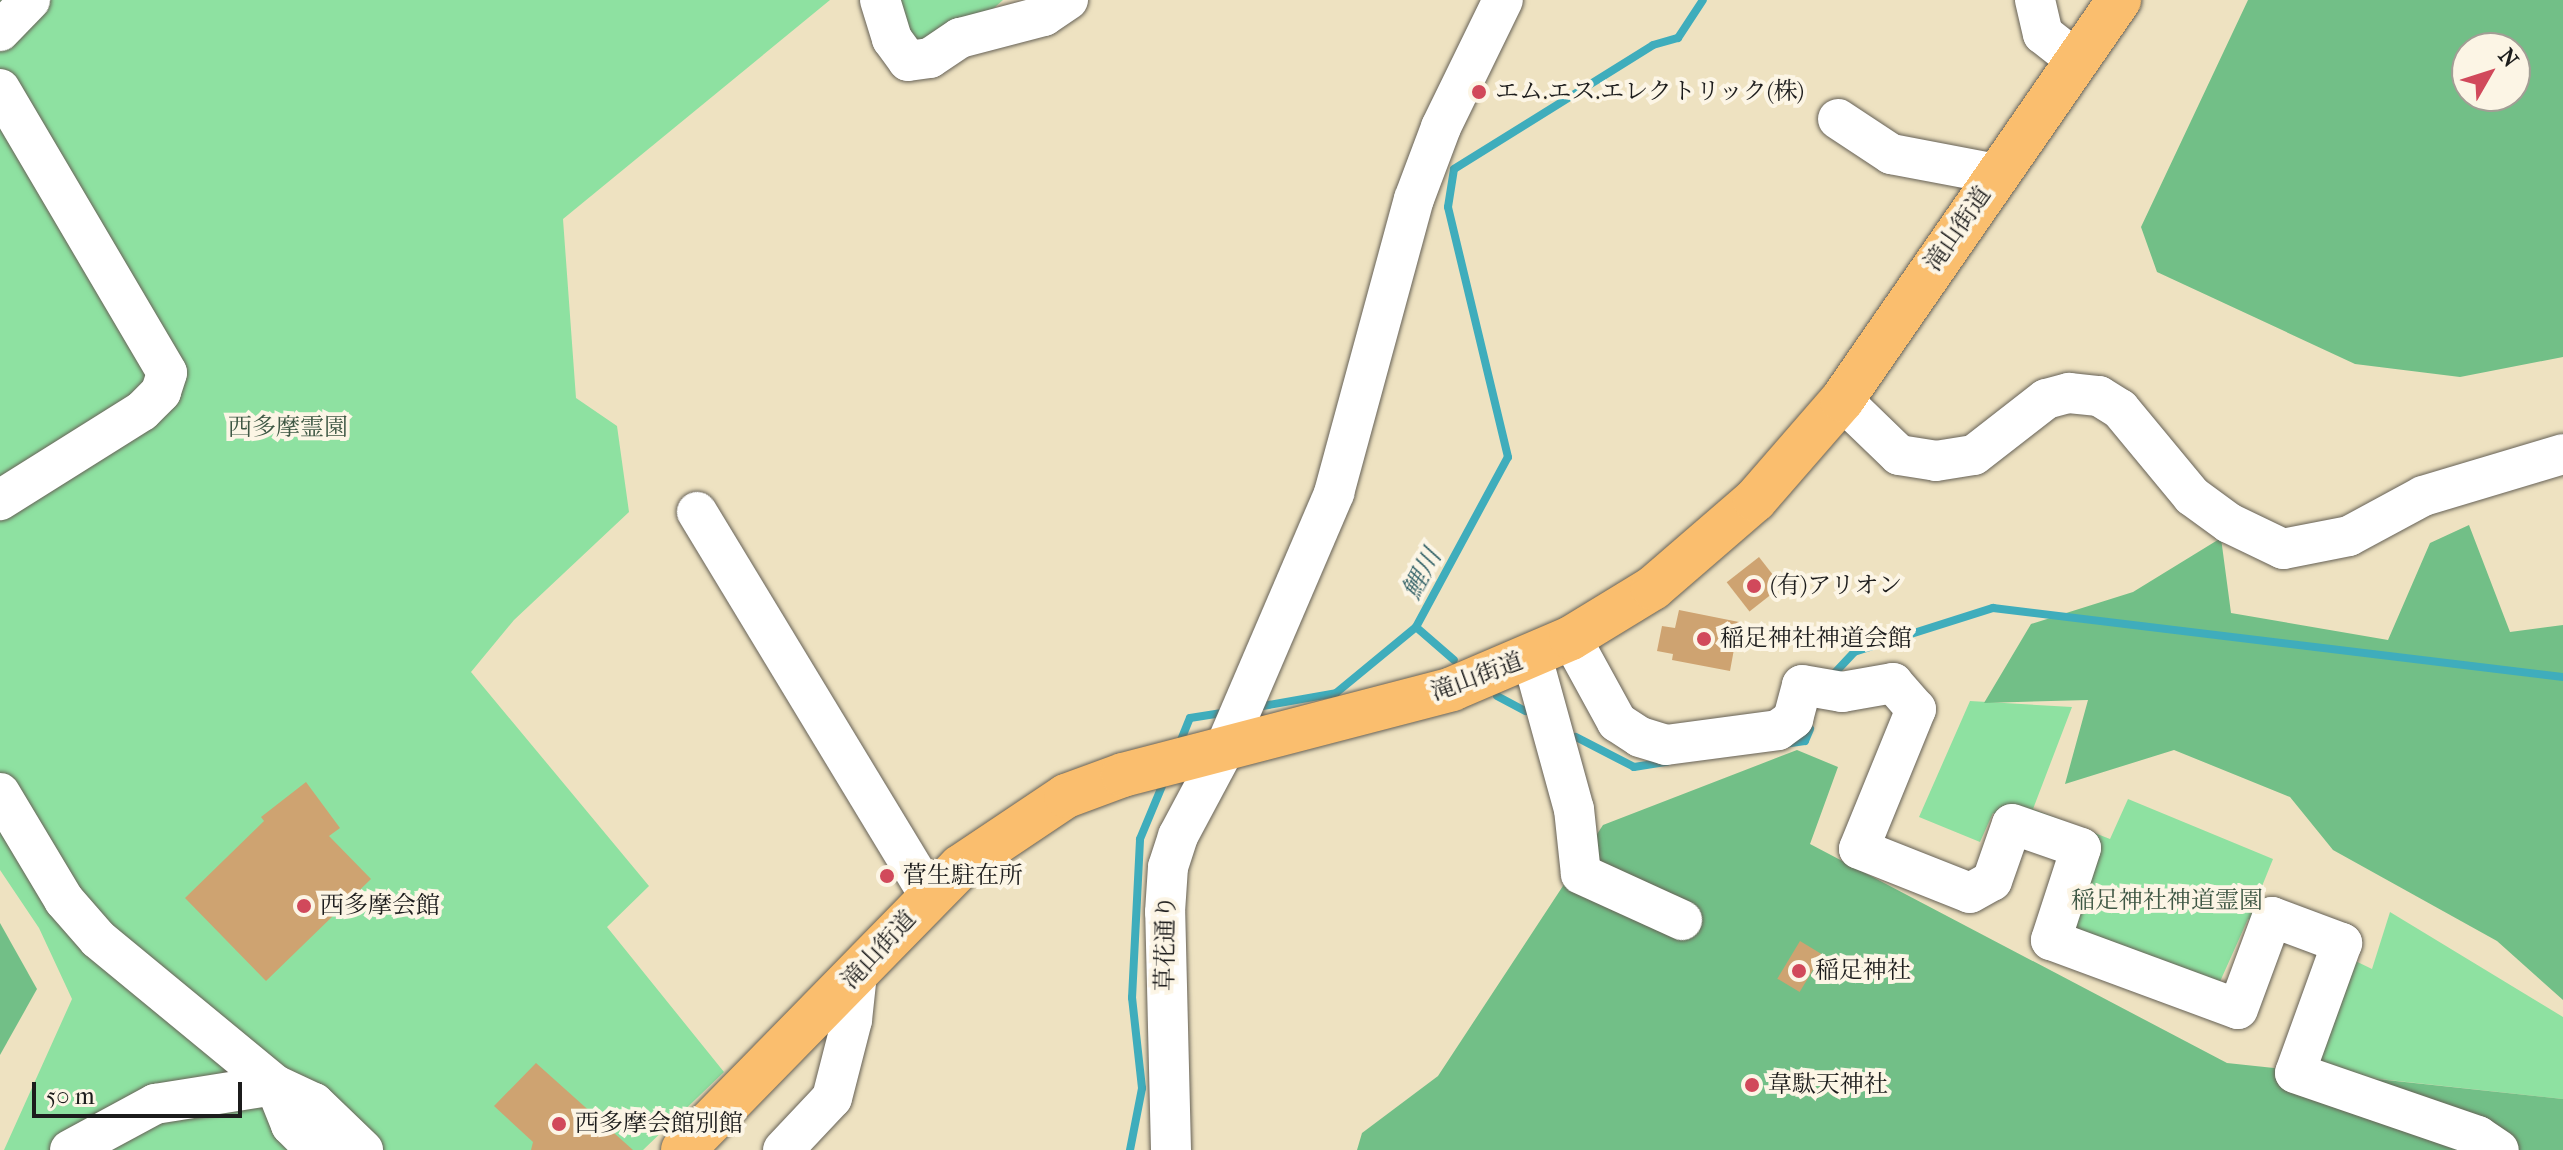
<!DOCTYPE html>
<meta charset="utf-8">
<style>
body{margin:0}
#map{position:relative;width:2563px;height:1150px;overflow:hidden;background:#eee2c1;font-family:"IM FELL French Canon","Noto Serif JP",serif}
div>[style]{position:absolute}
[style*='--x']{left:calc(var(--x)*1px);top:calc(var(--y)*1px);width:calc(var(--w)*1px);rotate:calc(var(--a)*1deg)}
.green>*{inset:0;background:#8ee1a1}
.forest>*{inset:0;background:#72bf87}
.stream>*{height:8px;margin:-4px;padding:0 4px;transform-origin:4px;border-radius:4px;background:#3fadbc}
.building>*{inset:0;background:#cea371;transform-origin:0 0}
.roads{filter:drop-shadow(0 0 2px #666156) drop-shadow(0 0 2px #666156)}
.minor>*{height:40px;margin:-20px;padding:0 20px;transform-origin:20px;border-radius:20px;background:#fff}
.highway>*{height:44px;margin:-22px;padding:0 22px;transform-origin:22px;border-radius:22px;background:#fabe6e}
.dots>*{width:22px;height:22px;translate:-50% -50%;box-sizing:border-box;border:4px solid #fcf5e5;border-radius:50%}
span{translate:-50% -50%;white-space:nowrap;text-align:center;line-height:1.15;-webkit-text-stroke:8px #fcf5e5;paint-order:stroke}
.poi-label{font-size:24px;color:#1c1c1c}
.left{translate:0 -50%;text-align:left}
.street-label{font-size:24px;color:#1c1c1c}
.park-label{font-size:24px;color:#3e5744}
.water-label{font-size:26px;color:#2c5d64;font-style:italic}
.north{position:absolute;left:2451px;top:32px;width:80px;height:80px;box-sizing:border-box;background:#fcf5e5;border:2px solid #a29e95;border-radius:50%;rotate:51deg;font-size:22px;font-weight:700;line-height:32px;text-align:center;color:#1c1c1c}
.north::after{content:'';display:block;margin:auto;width:28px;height:36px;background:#d1495b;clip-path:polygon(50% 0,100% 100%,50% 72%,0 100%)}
.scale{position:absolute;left:32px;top:1082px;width:210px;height:36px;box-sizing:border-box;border:4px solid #1c1c1c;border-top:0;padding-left:10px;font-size:24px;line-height:28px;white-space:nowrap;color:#1c1c1c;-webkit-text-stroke:6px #fcf5e5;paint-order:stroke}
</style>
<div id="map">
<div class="green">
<i style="clip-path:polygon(0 0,830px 0,563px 219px,576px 398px,617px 426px,629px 512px,514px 620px,471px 672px,649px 886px,607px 927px,724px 1072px,643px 1150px,4px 1150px,72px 999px,39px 928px,0 870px)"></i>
<i style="clip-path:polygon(892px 0,1003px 0,977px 23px,937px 45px,911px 38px)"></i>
<i style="clip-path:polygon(1970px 701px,2072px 707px,2033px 809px,2110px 839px,2128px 799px,2273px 859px,2252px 911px,2372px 969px,2390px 912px,2563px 1017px,2563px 1099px,2315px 1072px,2349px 970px,2248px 919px,2210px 1004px,2061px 943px,2088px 853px,1993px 813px,1980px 842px,1919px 817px)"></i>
</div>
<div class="forest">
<i style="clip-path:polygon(evenodd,2248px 0,2563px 0,2563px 357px,2460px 377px,2355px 364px,2157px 272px,2141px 227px,2248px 0,2467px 48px,2515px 48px,2515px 96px,2467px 96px,2467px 48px)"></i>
<i style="clip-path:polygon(2469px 525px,2510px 632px,2563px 625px,2563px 1000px,2497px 941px,2333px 850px,2290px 797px,2174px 750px,2065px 784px,2088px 700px,1984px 703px,2031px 624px,2133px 592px,2221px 538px,2231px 613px,2388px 640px,2430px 543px)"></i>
<i style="clip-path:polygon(1797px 750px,1838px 767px,1810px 844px,2227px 1063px,2563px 1099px,2563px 1150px,1357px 1150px,1362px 1133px,1438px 1076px,1603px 825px)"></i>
<i style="clip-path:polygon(0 923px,37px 989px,0 1055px)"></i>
</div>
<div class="stream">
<i style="--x:1416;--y:627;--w:50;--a:41"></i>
<i style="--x:1830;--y:678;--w:35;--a:-47"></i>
<i style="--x:1854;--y:652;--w:146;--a:-17.6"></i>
<i style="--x:1993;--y:608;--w:574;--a:6.9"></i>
<i style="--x:1497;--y:696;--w:32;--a:28"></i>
<i style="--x:1257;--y:707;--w:80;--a:-10"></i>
<i style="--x:1336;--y:693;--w:104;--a:-39.5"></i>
<i style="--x:1416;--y:627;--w:193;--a:-61.6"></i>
<i style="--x:1508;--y:457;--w:257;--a:-103.5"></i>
<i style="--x:1448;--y:207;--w:38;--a:-81"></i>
<i style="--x:1454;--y:169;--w:234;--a:-31.9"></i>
<i style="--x:1653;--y:45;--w:26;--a:-16"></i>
<i style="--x:1678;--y:38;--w:45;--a:-56.7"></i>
<i style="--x:1576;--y:737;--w:65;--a:27.3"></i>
<i style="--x:1634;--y:767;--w:33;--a:-9"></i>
<i style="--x:1784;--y:744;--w:21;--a:-8"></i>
<i style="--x:1805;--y:741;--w:13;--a:-67"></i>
<i style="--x:1179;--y:745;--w:29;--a:-68"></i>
<i style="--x:1190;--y:718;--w:37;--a:-9"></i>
<i style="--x:1130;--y:1150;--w:63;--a:-79"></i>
<i style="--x:1142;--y:1088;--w:91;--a:-96.3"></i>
<i style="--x:1132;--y:998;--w:159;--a:-87.1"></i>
<i style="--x:1140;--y:839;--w:65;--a:-67.4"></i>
</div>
<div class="building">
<i style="left:1759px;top:557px;width:37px;height:41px;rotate:52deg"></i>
<i style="clip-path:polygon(1679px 610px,1739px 622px,1730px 671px,1672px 660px,1673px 654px,1657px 651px,1662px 626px,1675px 628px)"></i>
<i style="clip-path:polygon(306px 782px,340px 828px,329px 836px,371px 879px,266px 981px,185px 898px,264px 821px,261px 817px)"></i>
<i style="left:1800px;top:941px;width:26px;height:44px;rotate:31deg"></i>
<i style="clip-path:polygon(536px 1063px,633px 1150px,531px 1150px,533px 1142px,494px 1106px)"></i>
</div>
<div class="roads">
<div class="minor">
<i style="--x:880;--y:0;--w:41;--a:72.9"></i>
<i style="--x:892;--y:39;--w:27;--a:54"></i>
<i style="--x:908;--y:61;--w:22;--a:-8"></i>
<i style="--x:930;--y:58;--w:36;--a:-34"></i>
<i style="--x:960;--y:38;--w:87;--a:-14.7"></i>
<i style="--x:1044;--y:16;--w:29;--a:-34"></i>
<i style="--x:2035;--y:0;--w:35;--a:77"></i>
<i style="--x:2043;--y:34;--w:42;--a:38.2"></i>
<i style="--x:0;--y:31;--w:43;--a:-45.9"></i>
<i style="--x:0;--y:89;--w:329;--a:59.5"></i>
<i style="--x:167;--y:373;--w:20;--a:108"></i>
<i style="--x:161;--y:392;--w:27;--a:135"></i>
<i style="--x:142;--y:411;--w:168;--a:147.9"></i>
<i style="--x:1838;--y:119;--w:64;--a:33.4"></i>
<i style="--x:1891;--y:154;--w:108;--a:10.7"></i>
<i style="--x:1842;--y:400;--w:79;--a:44"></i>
<i style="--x:1899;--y:455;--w:37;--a:9"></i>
<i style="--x:1936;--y:461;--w:38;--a:-9"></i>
<i style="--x:1974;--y:455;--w:91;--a:-37.9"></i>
<i style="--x:2046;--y:399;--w:24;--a:-15"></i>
<i style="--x:2069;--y:393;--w:30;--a:6"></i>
<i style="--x:2099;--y:396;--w:25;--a:32"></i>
<i style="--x:2120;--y:409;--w:113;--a:50.4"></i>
<i style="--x:2192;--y:496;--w:46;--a:36.1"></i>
<i style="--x:2229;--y:523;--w:60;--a:25.7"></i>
<i style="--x:2283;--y:549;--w:67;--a:-11.1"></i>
<i style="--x:2349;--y:536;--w:84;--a:-28.4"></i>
<i style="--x:2423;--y:496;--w:146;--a:-16.7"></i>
<i style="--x:697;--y:512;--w:449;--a:58.8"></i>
<i style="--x:1571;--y:638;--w:96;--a:61.3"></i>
<i style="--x:1617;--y:722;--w:27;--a:33"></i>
<i style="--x:1640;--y:737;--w:27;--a:17"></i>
<i style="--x:1666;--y:745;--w:113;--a:-7.6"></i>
<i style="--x:1778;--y:730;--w:19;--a:-36"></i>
<i style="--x:1793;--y:719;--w:35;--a:-75"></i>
<i style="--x:1802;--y:685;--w:41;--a:9.9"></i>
<i style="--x:1842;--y:692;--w:52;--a:-10"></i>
<i style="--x:1893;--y:683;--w:35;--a:49"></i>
<i style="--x:1916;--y:709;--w:151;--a:112.2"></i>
<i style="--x:1859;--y:849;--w:119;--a:21.6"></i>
<i style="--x:1970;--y:893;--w:25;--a:-29"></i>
<i style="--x:1992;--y:881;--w:60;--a:-70.7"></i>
<i style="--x:2012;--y:824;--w:73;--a:19.2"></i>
<i style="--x:2081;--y:848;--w:97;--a:108.1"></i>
<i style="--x:2051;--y:940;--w:199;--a:20.3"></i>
<i style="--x:2238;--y:1009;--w:98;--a:-69.7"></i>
<i style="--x:2272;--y:917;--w:75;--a:20.4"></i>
<i style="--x:2342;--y:943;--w:138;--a:109.9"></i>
<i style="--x:2295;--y:1073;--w:194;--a:19"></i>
<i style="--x:2478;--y:1136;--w:25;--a:34"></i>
<i style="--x:1532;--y:657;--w:158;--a:74.6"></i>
<i style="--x:1574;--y:809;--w:65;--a:83.9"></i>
<i style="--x:1581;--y:874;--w:111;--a:24.5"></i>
<i style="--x:0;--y:793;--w:125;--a:59.1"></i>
<i style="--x:64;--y:900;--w:52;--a:48.9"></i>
<i style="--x:98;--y:939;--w:229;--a:39.5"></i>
<i style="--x:275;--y:1085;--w:43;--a:24.8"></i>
<i style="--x:314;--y:1103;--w:68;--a:43.8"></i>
<i style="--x:275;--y:1085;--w:43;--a:68.2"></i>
<i style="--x:291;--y:1125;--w:35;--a:45"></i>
<i style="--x:70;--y:1150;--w:97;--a:-28.4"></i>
<i style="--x:155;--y:1104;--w:121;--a:-9"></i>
<i style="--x:783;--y:1150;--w:71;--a:-46.7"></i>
<i style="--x:832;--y:1098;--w:81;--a:-75.6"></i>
<i style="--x:852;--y:1020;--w:47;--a:-83.9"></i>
<i style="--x:1171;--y:1150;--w:238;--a:-91.4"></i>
<i style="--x:1165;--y:912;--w:45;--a:-86.2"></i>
<i style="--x:1168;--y:867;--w:33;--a:-72"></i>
<i style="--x:1178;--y:836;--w:98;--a:-61.9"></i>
<i style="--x:1224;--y:750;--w:280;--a:-66.8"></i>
<i style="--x:1334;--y:493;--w:305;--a:-74.8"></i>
<i style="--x:1414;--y:199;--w:77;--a:-69.4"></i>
<i style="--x:1441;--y:127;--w:141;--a:-64"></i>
</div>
<div class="highway">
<i style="--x:683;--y:1150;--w:396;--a:-45.6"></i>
<i style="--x:960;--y:867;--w:128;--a:-33.8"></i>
<i style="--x:1066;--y:796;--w:61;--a:-20.2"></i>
<i style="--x:1123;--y:775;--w:340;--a:-14.6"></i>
<i style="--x:1452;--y:689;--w:129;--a:-23.2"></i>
<i style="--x:1571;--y:638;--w:96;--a:-31.4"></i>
<i style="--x:1653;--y:588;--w:135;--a:-40.8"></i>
<i style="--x:1755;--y:500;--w:133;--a:-49"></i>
<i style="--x:1842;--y:400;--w:487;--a:-55.3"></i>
</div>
</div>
<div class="dots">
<i style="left:1479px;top:92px;background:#d1495b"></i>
<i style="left:1754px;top:586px;background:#d1495b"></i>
<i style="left:1704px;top:639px;background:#d1495b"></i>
<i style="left:887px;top:876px;background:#d1495b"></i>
<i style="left:304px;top:906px;background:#d1495b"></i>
<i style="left:1799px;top:971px;background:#d1495b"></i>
<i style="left:1752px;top:1085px;background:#d1495b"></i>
<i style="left:559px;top:1124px;background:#d1495b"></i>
</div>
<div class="poi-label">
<span class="left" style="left:1495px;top:92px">エム.エス.エレクトリック(株)</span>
<span class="left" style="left:1770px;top:586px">(有)アリオン</span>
<span class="left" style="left:1720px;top:639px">稲足神社神道会館</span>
<span class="left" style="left:903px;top:876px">菅生駐在所</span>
<span class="left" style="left:320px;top:906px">西多摩会館</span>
<span class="left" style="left:1815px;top:971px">稲足神社</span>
<span class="left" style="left:1768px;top:1085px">韋駄天神社</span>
<span class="left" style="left:575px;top:1124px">西多摩会館別館</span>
</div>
<div class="street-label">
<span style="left:1958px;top:229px;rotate:-55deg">滝山街道</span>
<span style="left:1477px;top:677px;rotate:-20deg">滝山街道</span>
<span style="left:1166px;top:943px;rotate:-89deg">草花通り</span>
<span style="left:879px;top:950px;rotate:-47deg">滝山街道</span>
</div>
<div class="park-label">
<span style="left:288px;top:428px">西多摩霊園</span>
<span style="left:2167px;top:901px">稲足神社神道霊園</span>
</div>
<div class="water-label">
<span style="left:1422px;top:574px;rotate:-62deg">鯉川</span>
</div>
<div class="north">N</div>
<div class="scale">50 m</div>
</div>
